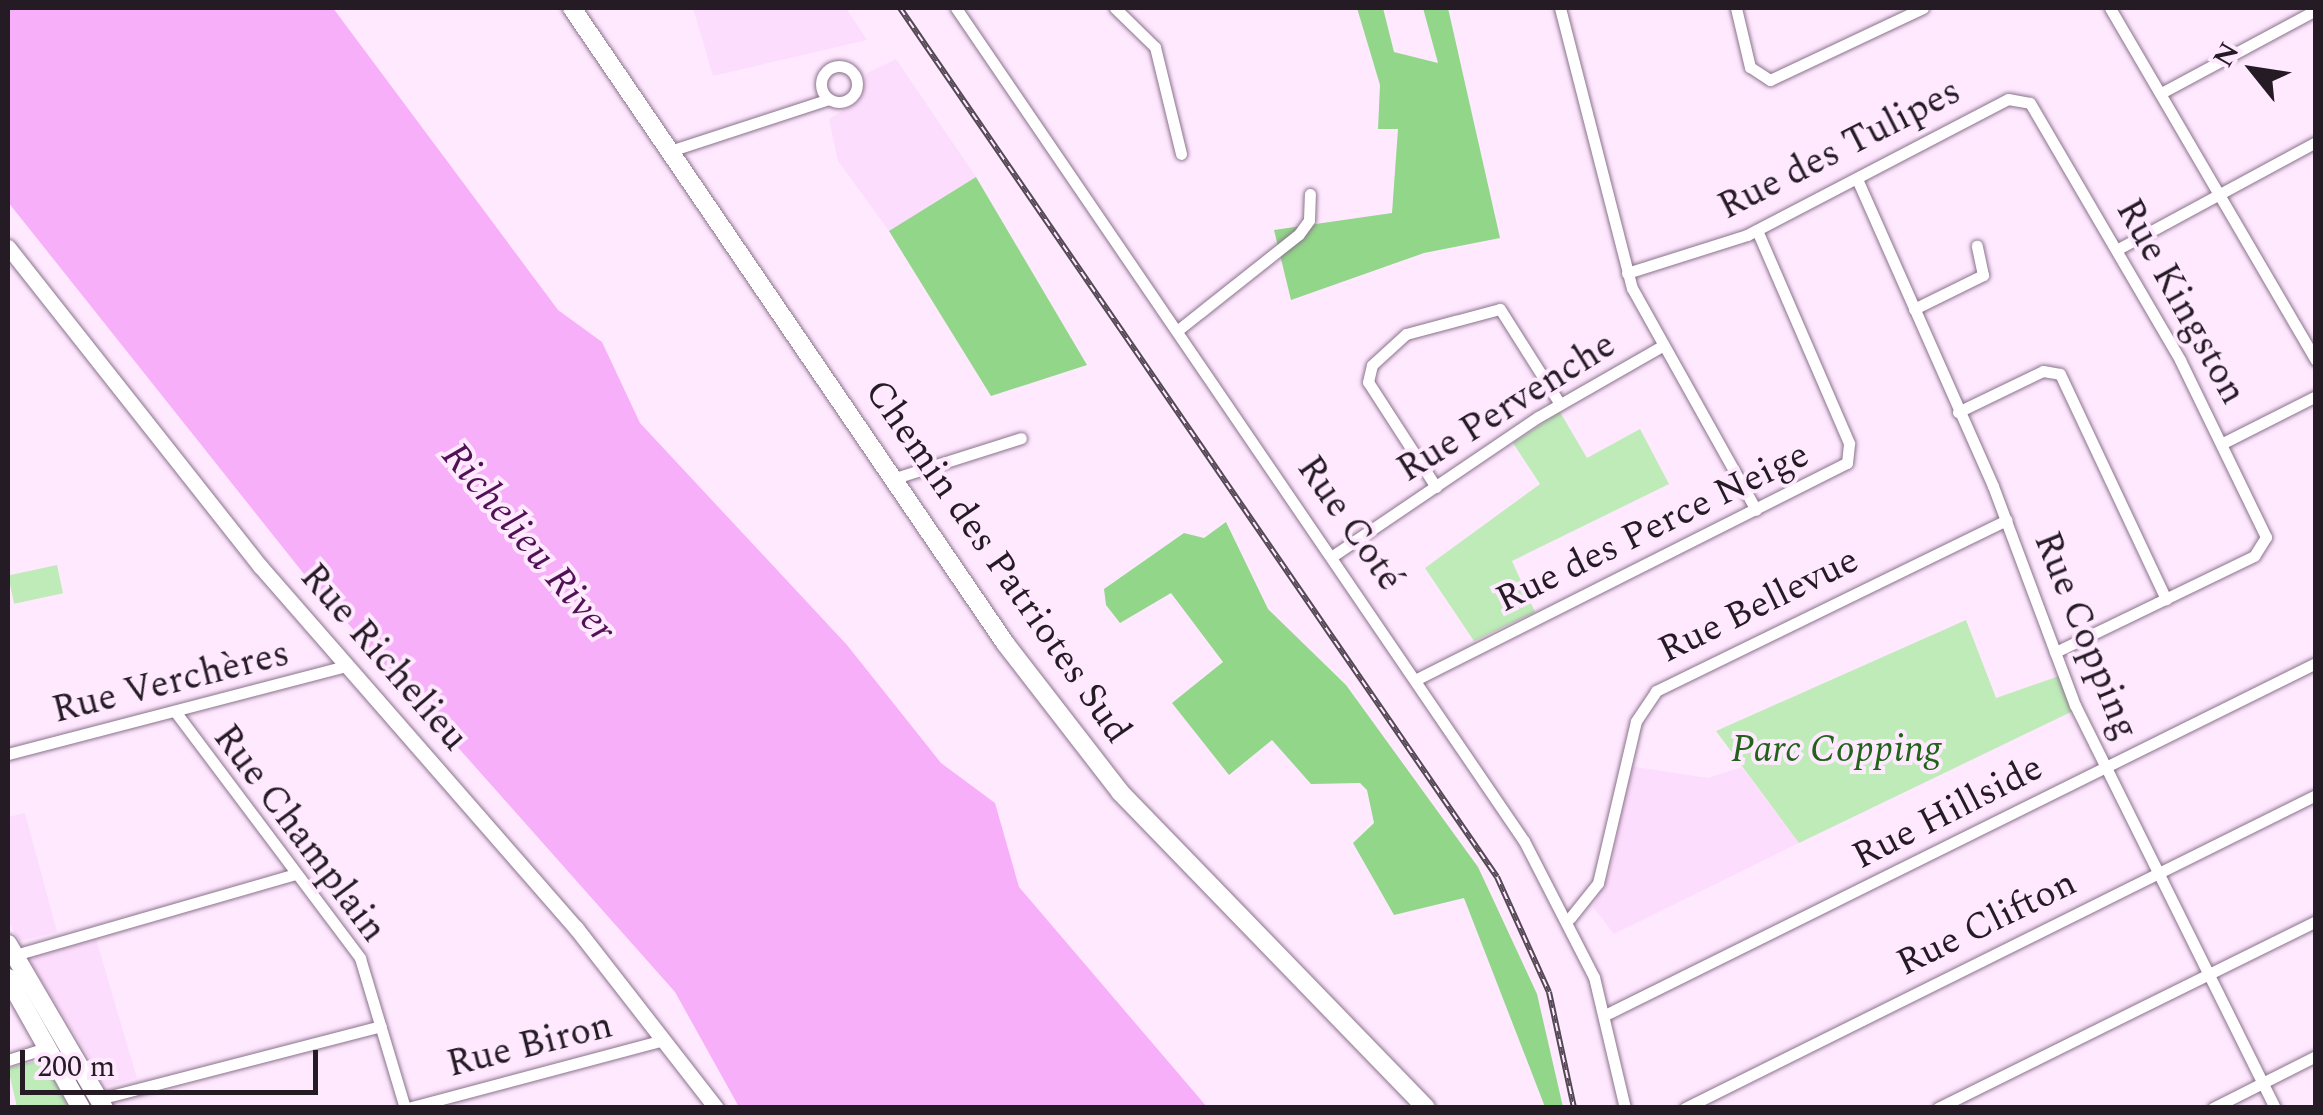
<!DOCTYPE html>
<meta charset="utf-8">
<style>
body{margin:0}
#map{position:relative;width:2323px;height:1115px;overflow:hidden;background:#ffe9ff;font-family:Spectral,serif}
div>[style]{position:absolute}
[style*='--x']{left:calc(var(--x)*1px);top:calc(var(--y)*1px);width:calc(var(--w)*1px);rotate:calc(var(--a)*1deg)}
.built>*{inset:0;background:#fdddfd}
.green>*{inset:0;background:#beebb8;transform-origin:0 0}
.forest>*{inset:0;background:#91d689}
.water>*{inset:0;background:#f7affa}
.roads{filter:drop-shadow(0 0 2px #8a738b) drop-shadow(0 0 2px #8a738b)}
.street>*{height:11px;margin:-5.5px;padding:0 5.5px;transform-origin:5.5px;border-radius:5.5px;background:#fff}
.street>.ring{margin:-5.5px;padding:0;box-sizing:content-box;background:none;border:11px solid #fff;border-radius:50%}
.secondary>*{height:15px;margin:-7.5px;padding:0 7.5px;transform-origin:7.5px;border-radius:7.5px;background:#fff}
.primary>*{height:18px;margin:-9px;padding:0 9px;transform-origin:9px;border-radius:9px;background:#fff}
.rail>*{height:6px;margin-top:-3px;transform-origin:0;background:repeating-linear-gradient(90deg,#ffe9ff 0 8px,#544854 0 16px);box-sizing:border-box;border-block:2px solid #544854}
span{translate:-50% -50%;white-space:nowrap;text-align:center;line-height:1.15;-webkit-text-stroke:8px #ffe9ff;paint-order:stroke}
.street-label{font-size:38px;color:#251b25}
.park-label{font-size:38px;color:#21631a;font-style:italic}
.water-label{font-size:40px;color:#511255;font-style:italic}
.frame{position:absolute;inset:0;border:10px solid #251b25;pointer-events:none}
.north{position:absolute;left:2203px;top:20px;width:100px;height:100px;-webkit-text-stroke:8px #ffe9ff;paint-order:stroke;rotate:300deg;font-size:28px;font-weight:700;line-height:40px;text-align:center;color:#251b25}
.north::after{content:'';display:block;margin:auto;width:35px;height:45px;background:#251b25;clip-path:polygon(50% 0,100% 100%,50% 72%,0 100%)}
.scale{position:absolute;left:20px;top:1050px;width:298px;height:45px;box-sizing:border-box;border:5px solid #251b25;border-top:0;padding-left:12px;font-size:30px;line-height:35px;white-space:nowrap;color:#251b25;-webkit-text-stroke:8px #ffe9ff;paint-order:stroke}
</style>
<div id="map">
<div class="built">
<i style="clip-path:polygon(693px 8px,846px 8px,867px 40px,713px 76px)"></i>
<i style="clip-path:polygon(896px 59px,976px 177px,889px 231px,838px 161px,829px 119px,858px 101px,867px 73px)"></i>
<i style="clip-path:polygon(1630px 766px,1708px 778px,1742px 767px,1799px 843px,1614px 934px,1593px 907px,1611px 868px)"></i>
<i style="clip-path:polygon(25px 813px,57px 932px,20px 941px,8px 922px,8px 817px)"></i>
<i style="clip-path:polygon(96px 939px,137px 1078px,107px 1086px,31px 963px,35px 955px)"></i>
</div>
<div class="green">
<i style="clip-path:polygon(1560px 412px,1587px 458px,1640px 429px,1669px 484px,1512px 561px,1535px 612px,1474px 641px,1425px 568px,1540px 484px,1513px 443px)"></i>
<i style="left:57px;top:565px;width:29px;height:50px;rotate:78deg"></i>
<i style="clip-path:polygon(1966px 620px,1996px 698px,2059px 676px,2073px 711px,1799px 843px,1716px 731px)"></i>
<i style="clip-path:polygon(41px 1060px,44px 1062px,69px 1107px,17px 1107px,8px 1068px)"></i>
</div>
<div class="forest">
<i style="clip-path:polygon(1357px 8px,1383px 8px,1394px 52px,1438px 63px,1423px 8px,1448px 8px,1500px 238px,1424px 253px,1291px 300px,1274px 230px,1392px 213px,1398px 129px,1378px 129px,1380px 85px)"></i>
<i style="clip-path:polygon(976px 177px,1087px 365px,991px 396px,889px 231px)"></i>
<i style="clip-path:polygon(1226px 522px,1268px 609px,1346px 685px,1478px 867px,1537px 994px,1563px 1107px,1545px 1107px,1464px 898px,1394px 915px,1353px 843px,1374px 823px,1367px 790px,1360px 783px,1311px 784px,1272px 740px,1229px 775px,1172px 703px,1223px 662px,1171px 593px,1120px 623px,1106px 605px,1104px 589px,1184px 533px,1204px 538px)"></i>
</div>
<div class="water">
<i style="clip-path:polygon(8px 8px,333px 8px,558px 310px,602px 342px,640px 423px,847px 645px,941px 763px,995px 803px,1019px 887px,1207px 1107px,739px 1107px,675px 992px,304px 574px,8px 202px)"></i>
</div>
<div class="roads">
<div class="street">
<i style="--x:956;--y:8;--w:1008;--a:55.71"></i>
<i style="--x:1524;--y:841;--w:153;--a:62.8"></i>
<i style="--x:1594;--y:977;--w:135;--a:76.7"></i>
<i style="--x:1115;--y:8;--w:56;--a:44.3"></i>
<i style="--x:1155;--y:47;--w:110;--a:76.3"></i>
<i style="--x:1560;--y:8;--w:289;--a:75.6"></i>
<i style="--x:1632;--y:288;--w:254;--a:60.8"></i>
<i style="--x:1736;--y:8;--w:61;--a:76.7"></i>
<i style="--x:1750;--y:67;--w:24;--a:33"></i>
<i style="--x:1770;--y:80;--w:169;--a:-25.2"></i>
<i style="--x:2110;--y:8;--w:408;--a:59.7"></i>
<i class="ring" style="left:821px;top:66px;width:25px;height:25px"></i>
<i style="--x:2163;--y:92;--w:174;--a:-28.2"></i>
<i style="--x:670;--y:151;--w:167;--a:-18.1"></i>
<i style="--x:1857;--y:179;--w:336;--a:66.1"></i>
<i style="--x:1993;--y:486;--w:234;--a:69.5"></i>
<i style="--x:2075;--y:705;--w:450;--a:63.6"></i>
<i style="--x:2118;--y:249;--w:225;--a:-28.4"></i>
<i style="--x:1627;--y:273;--w:126;--a:-17.6"></i>
<i style="--x:1747;--y:235;--w:294;--a:-27.5"></i>
<i style="--x:2008;--y:99;--w:22;--a:10"></i>
<i style="--x:2030;--y:103;--w:298;--a:59.7"></i>
<i style="--x:2180;--y:360;--w:197;--a:64.1"></i>
<i style="--x:2266;--y:537;--w:22;--a:122"></i>
<i style="--x:2254;--y:556;--w:221;--a:154.2"></i>
<i style="--x:1914;--y:309;--w:77;--a:-26.2"></i>
<i style="--x:1983;--y:275;--w:30;--a:-102"></i>
<i style="--x:1178;--y:330;--w:154;--a:-38.4"></i>
<i style="--x:1299;--y:234;--w:17;--a:-54"></i>
<i style="--x:1309;--y:220;--w:26;--a:-88"></i>
<i style="--x:1958;--y:412;--w:94;--a:-25.8"></i>
<i style="--x:2043;--y:371;--w:17;--a:10"></i>
<i style="--x:2060;--y:374;--w:249;--a:64.8"></i>
<i style="--x:2223;--y:443;--w:104;--a:-26.8"></i>
<i style="--x:895;--y:478;--w:132;--a:-17.6"></i>
<i style="--x:1436;--y:487;--w:125;--a:-122.9"></i>
<i style="--x:1368;--y:382;--w:17;--a:-77"></i>
<i style="--x:1372;--y:365;--w:46;--a:-42.4"></i>
<i style="--x:1406;--y:334;--w:97;--a:-14.9"></i>
<i style="--x:1500;--y:309;--w:112;--a:57.7"></i>
<i style="--x:1334;--y:555;--w:246;--a:-34.1"></i>
<i style="--x:1538;--y:417;--w:143;--a:-29.8"></i>
<i style="--x:1419;--y:678;--w:479;--a:-26.7"></i>
<i style="--x:1847;--y:463;--w:20;--a:-84"></i>
<i style="--x:1849;--y:443;--w:232;--a:-113.4"></i>
<i style="--x:177;--y:714;--w:305;--a:53.1"></i>
<i style="--x:360;--y:958;--w:157;--a:73.3"></i>
<i style="--x:8;--y:754;--w:350;--a:-14.6"></i>
<i style="--x:1570;--y:918;--w:45;--a:-51.3"></i>
<i style="--x:1598;--y:883;--w:166;--a:-76.8"></i>
<i style="--x:1636;--y:721;--w:36;--a:-56"></i>
<i style="--x:1656;--y:691;--w:390;--a:-26"></i>
<i style="--x:15;--y:955;--w:291;--a:-16.1"></i>
<i style="--x:1607;--y:1014;--w:791;--a:-26.34"></i>
<i style="--x:8;--y:1060;--w:43;--a:-17.6"></i>
<i style="--x:99;--y:1099;--w:291;--a:-14.5"></i>
<i style="--x:408;--y:1108;--w:265;--a:-14.9"></i>
<i style="--x:1685;--y:1108;--w:704;--a:-26.38"></i>
<i style="--x:1938;--y:1108;--w:422;--a:-26.3"></i>
<i style="--x:2213;--y:1108;--w:115;--a:-26.8"></i>
</div>
<div class="secondary">
<i style="--x:8;--y:247;--w:407;--a:51.7"></i>
<i style="--x:260;--y:566;--w:481;--a:48.9"></i>
<i style="--x:576;--y:928;--w:228;--a:52.1"></i>
</div>
<div class="primary">
<i style="--x:572;--y:8;--w:769;--a:55.71"></i>
<i style="--x:1005;--y:643;--w:188;--a:52.3"></i>
<i style="--x:1120;--y:792;--w:440;--a:45.9"></i>
<i style="--x:8;--y:944;--w:190;--a:59.7"></i>
<i style="--x:8;--y:978;--w:149;--a:60.7"></i>
</div>
</div>
<div class="rail">
<i style="--x:900;--y:8;--w:1054;--a:55.51"></i>
<i style="--x:1497;--y:877;--w:126;--a:65.7"></i>
<i style="--x:1549;--y:992;--w:119;--a:77.8"></i>
</div>
<div class="street-label">
<span style="left:1840px;top:150px;rotate:-27deg">Rue des Tulipes</span>
<span style="left:2180px;top:302px;rotate:61deg">Rue Kingston</span>
<span style="left:1507px;top:408px;rotate:-32deg">Rue Pervenche</span>
<span style="left:1349px;top:524px;rotate:55deg">Rue Coté</span>
<span style="left:1653px;top:528px;rotate:-26deg">Rue des Perce Neige</span>
<span style="left:997px;top:562px;rotate:55deg">Chemin des Patriotes Sud</span>
<span style="left:1759px;top:606px;rotate:-26deg">Rue Bellevue</span>
<span style="left:2085px;top:636px;rotate:68deg">Rue Copping</span>
<span style="left:383px;top:658px;rotate:49deg">Rue Richelieu</span>
<span style="left:171px;top:683px;rotate:-14deg">Rue Verchères</span>
<span style="left:1948px;top:813px;rotate:-27deg">Rue Hillside</span>
<span style="left:299px;top:834px;rotate:53deg">Rue Champlain</span>
<span style="left:1987px;top:924px;rotate:-26deg">Rue Clifton</span>
<span style="left:530px;top:1046px;rotate:-14deg">Rue Biron</span>
</div>
<div class="park-label">
<span style="left:1836px;top:751px">Parc Copping</span>
</div>
<div class="water-label">
<span style="left:528px;top:543px;rotate:50deg">Richelieu River</span>
</div>
<div class="frame"></div>
<div class="north">N</div>
<div class="scale">200 m</div>
</div>
